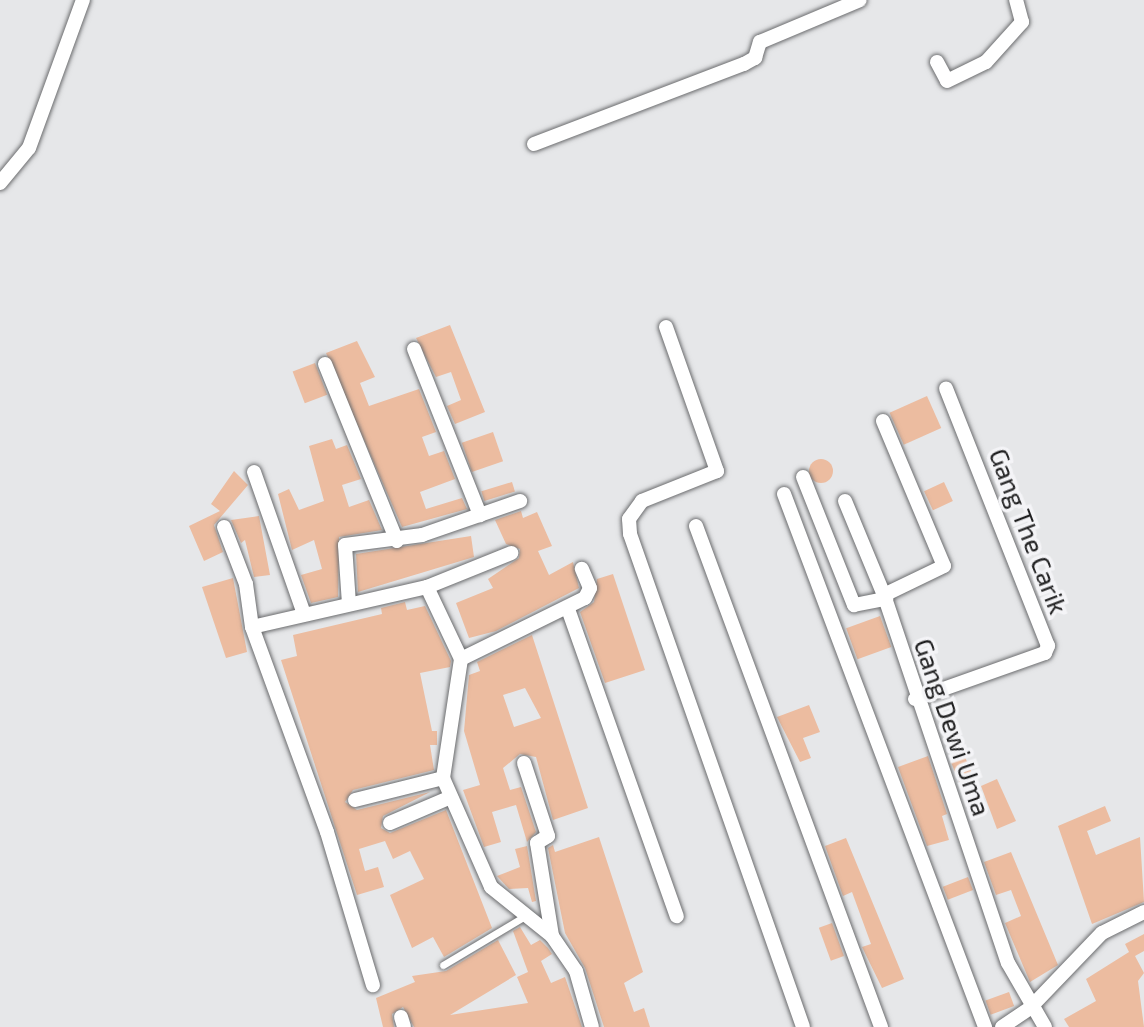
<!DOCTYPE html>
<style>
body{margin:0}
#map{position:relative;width:1144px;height:1027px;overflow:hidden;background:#e6e7e9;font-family:"Exo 2",sans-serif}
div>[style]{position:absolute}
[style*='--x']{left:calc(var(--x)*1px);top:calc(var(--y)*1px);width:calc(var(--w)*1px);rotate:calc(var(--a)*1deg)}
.building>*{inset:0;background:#ecbca0;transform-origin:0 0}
.round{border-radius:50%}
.roads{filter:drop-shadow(0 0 2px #6b6c6e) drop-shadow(0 0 2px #6b6c6e)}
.lane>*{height:7px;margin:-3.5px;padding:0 3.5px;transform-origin:3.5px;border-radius:3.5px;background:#fff}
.street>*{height:14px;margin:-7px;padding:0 7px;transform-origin:7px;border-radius:7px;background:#fff}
span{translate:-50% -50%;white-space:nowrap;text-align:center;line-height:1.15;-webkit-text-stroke:7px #f4f4f7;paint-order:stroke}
.street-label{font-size:26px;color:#202021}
</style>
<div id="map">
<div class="building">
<i style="clip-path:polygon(450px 325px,485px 412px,455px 424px,447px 406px,461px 400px,451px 372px,436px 377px,416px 338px)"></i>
<i style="clip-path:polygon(357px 341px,375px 377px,360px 383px,369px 406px,419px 389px,436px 432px,422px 437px,429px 456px,444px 451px,455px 479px,420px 492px,426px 509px,462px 498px,467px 509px,402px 527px,326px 353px)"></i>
<i style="left:315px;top:363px;width:34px;height:24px;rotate:69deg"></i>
<i style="left:927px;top:396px;width:35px;height:41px;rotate:66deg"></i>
<i style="left:493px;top:432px;width:31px;height:33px;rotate:71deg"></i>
<i style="clip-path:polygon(332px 439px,336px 449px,347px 445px,361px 479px,342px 485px,349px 507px,369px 500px,382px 530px,339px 537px,338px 597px,311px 603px,301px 575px,322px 569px,314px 540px,292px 550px,278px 494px,289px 489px,299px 510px,324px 501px,309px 446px)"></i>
<i class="round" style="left:809px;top:459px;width:24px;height:24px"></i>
<i style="clip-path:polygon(234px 471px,248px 485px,214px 525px,223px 552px,204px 561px,189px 526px,220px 511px,211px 504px)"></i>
<i style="left:512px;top:482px;width:10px;height:32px;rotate:73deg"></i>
<i style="left:944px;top:482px;width:21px;height:22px;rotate:65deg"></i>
<i style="clip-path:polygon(521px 511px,523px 518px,537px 512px,552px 546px,538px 551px,549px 575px,573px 562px,579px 588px,496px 631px,469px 638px,456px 603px,493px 588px,488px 579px,519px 558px,520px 549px,506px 544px,495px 520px)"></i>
<i style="clip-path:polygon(259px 516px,270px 575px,254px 577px,245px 540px,241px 543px,231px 520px)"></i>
<i style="clip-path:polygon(471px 536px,474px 557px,358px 592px,356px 554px)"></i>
<i style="clip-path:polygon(613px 574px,645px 670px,605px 683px,580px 612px,594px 602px,597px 579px)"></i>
<i style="clip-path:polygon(233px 578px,247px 652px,226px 658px,202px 587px)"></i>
<i style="clip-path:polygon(405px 602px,407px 610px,425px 606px,451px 661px,450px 667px,420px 673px,432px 731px,437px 731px,437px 745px,430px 745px,434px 770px,353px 790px,345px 802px,357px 810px,430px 792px,383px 816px,381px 828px,390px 833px,446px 810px,492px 928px,444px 957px,433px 937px,412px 948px,390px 895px,424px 879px,410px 851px,393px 859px,385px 841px,359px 849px,365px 871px,378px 867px,384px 887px,357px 895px,281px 660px,297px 656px,293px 635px,382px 614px,381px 608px)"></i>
<i style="left:880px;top:616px;width:33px;height:36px;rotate:70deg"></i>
<i style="clip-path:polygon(evenodd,532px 635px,588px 808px,553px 820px,536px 757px,520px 754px,503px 768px,510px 790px,521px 787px,536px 832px,527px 842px,516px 805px,492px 812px,501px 842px,484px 847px,463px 790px,480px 785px,464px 731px,469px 675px,480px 671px,477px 662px,532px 635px,525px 688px,541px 718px,514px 727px,503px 695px,525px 688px)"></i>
<i style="clip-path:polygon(809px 705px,820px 732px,803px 738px,811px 758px,800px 762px,777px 717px)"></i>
<i style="clip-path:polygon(928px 756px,947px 814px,942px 816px,949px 840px,927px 846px,898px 767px)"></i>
<i style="left:965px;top:757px;width:21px;height:15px;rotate:67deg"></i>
<i style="clip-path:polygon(997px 779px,1016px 821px,997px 829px,981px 786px)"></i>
<i style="clip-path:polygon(1105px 806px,1111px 821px,1087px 831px,1096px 855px,1140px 837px,1144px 902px,1092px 924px,1058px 826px)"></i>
<i style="clip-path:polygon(599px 837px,643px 972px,624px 983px,634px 1012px,644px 1008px,650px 1027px,604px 1027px,585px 968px,565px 933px,548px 848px,553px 845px,555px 852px)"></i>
<i style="clip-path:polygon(846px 838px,904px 979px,882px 988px,862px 947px,871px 944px,852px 892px,843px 896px,825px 846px)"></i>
<i style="clip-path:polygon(527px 846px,536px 901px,532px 902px,528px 888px,509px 889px,497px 876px,520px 867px,515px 849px)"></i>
<i style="clip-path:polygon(1011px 852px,1058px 965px,1030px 982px,1005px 923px,1021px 916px,1011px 890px,996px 895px,984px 862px)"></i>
<i style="left:968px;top:877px;width:14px;height:27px;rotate:69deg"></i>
<i style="left:832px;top:923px;width:35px;height:14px;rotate:70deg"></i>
<i style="clip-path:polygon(520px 927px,531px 945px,540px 940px,548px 948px,552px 954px,541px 961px,551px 983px,565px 977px,582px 1027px,414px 1027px,403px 1007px,392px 1014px,394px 1027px,383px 1027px,376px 998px,415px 982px,412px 976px,446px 971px,498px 940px,516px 975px,450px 1015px,528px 1003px,517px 977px,528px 972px,513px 931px)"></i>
<i style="clip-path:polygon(1144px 934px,1144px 951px,1135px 956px,1144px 973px,1138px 981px,1144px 1027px,1069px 1027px,1064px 1019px,1096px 1001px,1086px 979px,1129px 952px,1125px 944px)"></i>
<i style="left:1009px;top:992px;width:15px;height:25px;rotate:70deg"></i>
</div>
<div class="roads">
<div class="lane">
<i style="--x:443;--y:965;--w:96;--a:-30.9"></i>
</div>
<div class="street">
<i style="--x:937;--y:62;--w:21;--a:62"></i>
<i style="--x:947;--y:81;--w:43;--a:-26"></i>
<i style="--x:986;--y:62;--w:54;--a:-48"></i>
<i style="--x:1022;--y:22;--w:23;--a:-105"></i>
<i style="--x:534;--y:144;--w:225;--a:-20.9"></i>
<i style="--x:744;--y:64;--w:13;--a:-29"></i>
<i style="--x:755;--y:58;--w:17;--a:-73"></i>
<i style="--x:760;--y:42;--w:108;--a:-22.8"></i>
<i style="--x:0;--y:183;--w:45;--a:-50.4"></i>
<i style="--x:29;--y:148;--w:158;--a:-70"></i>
<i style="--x:666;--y:327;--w:153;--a:70.5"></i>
<i style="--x:717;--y:471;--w:81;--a:158.2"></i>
<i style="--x:642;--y:501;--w:22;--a:126"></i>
<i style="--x:629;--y:519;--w:15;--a:86"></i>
<i style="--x:630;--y:534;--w:522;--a:70.66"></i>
<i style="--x:414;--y:349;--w:179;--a:68.3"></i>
<i style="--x:325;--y:364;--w:191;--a:67.9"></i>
<i style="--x:883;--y:421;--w:157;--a:67.2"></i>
<i style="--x:944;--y:566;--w:67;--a:154.2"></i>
<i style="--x:254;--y:472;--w:151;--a:70.6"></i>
<i style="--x:803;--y:477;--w:138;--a:68.3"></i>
<i style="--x:854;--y:605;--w:33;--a:-11"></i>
<i style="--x:784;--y:494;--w:570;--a:69.34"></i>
<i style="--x:845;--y:501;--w:102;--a:67.5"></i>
<i style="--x:884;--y:595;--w:388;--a:71.4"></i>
<i style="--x:1008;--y:963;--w:74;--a:60"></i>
<i style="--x:696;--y:526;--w:534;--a:69.73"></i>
<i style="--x:224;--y:527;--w:61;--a:68.9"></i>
<i style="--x:246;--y:584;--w:43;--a:82.1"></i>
<i style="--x:252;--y:627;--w:218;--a:69.9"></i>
<i style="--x:327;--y:832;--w:160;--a:73.3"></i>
<i style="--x:427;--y:587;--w:80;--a:64.7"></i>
<i style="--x:349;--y:604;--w:59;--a:-93.9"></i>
<i style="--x:345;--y:545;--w:78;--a:-7.4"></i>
<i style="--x:422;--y:535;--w:104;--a:-19.1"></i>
<i style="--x:568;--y:609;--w:326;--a:70.5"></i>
<i style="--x:252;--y:627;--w:180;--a:-12.9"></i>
<i style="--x:427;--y:587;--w:91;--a:-22"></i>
<i style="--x:461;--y:659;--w:120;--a:98.6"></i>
<i style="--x:443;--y:778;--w:119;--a:66.2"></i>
<i style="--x:491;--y:887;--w:78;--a:38.8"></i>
<i style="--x:552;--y:936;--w:42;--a:55.6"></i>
<i style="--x:576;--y:971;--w:58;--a:74.1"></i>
<i style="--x:461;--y:659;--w:138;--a:-26.2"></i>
<i style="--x:585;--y:598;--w:11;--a:-63"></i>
<i style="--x:590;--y:588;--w:21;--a:-113"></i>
<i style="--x:915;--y:699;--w:138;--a:-19.5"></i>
<i style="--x:1045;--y:653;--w:8;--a:-67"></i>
<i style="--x:1048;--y:646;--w:277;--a:-111.6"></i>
<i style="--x:524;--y:763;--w:77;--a:71.8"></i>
<i style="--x:548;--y:836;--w:13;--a:148"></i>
<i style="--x:537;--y:843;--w:94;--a:80.8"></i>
<i style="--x:355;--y:800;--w:91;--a:-14"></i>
<i style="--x:390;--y:823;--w:66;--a:-23.1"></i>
<i style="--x:401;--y:1017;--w:10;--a:73"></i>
<i style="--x:1002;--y:1027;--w:34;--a:-34"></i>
<i style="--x:1030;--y:1008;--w:104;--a:-46.2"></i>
<i style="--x:1102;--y:933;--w:47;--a:-26.6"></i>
</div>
</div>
<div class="street-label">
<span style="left:1029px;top:531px;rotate:69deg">Gang The Carik</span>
<span style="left:953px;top:727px;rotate:71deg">Gang Dewi Uma</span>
</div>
</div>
